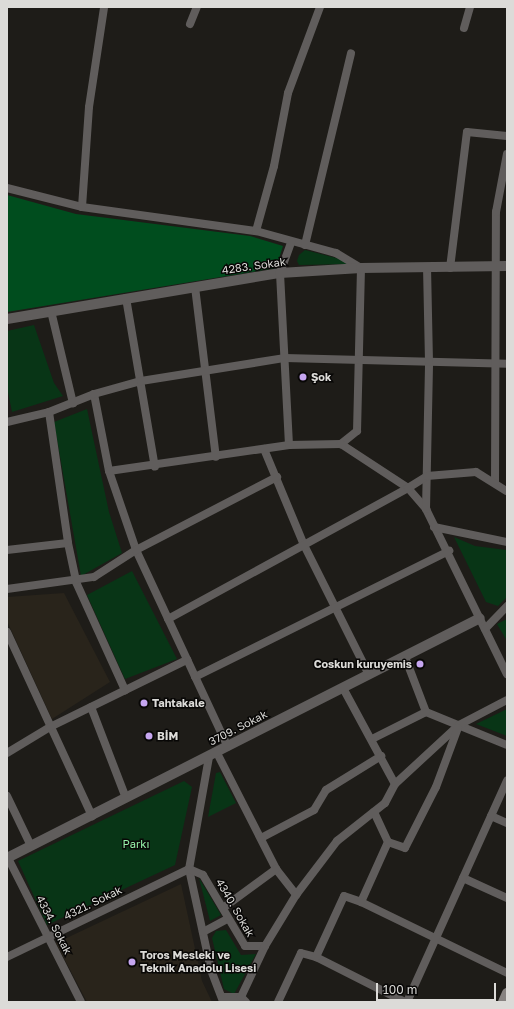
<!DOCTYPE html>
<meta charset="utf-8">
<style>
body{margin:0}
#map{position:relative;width:514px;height:1009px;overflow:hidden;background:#1e1c18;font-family:"Golos Text",sans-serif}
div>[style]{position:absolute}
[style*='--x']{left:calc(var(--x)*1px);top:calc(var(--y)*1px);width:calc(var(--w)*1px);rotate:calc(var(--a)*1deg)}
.built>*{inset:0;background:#29241b}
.green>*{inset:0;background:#083516}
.forest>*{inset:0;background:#004d1e}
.minor>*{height:8px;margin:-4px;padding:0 4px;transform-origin:4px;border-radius:4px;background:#605d5c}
.tertiary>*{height:10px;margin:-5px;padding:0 5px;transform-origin:5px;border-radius:5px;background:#605d5c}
.secondary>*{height:10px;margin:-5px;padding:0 5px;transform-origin:5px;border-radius:5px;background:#878381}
.dots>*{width:11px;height:11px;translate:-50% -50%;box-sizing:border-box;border:2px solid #080706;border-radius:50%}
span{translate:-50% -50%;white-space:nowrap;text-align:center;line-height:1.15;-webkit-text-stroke:3px #080706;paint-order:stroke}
.street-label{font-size:11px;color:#dcdbd8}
.poi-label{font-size:11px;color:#dcdbd8;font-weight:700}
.left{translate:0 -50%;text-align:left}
.right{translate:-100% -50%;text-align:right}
.park-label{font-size:11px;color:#96f1a8}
.frame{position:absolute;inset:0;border:8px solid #dcdbd8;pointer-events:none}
.scale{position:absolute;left:376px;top:983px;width:120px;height:18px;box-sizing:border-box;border:2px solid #dcdbd8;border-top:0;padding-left:5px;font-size:12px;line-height:14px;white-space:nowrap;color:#dcdbd8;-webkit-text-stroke:3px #080706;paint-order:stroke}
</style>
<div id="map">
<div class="built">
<i style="clip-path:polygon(64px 593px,110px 682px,52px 719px,7px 621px,7px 597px)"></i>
<i style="clip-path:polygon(181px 884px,202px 981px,212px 1002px,87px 1002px,56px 943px)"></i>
</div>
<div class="green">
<i style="clip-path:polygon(305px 250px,340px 259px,348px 264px,299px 265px,297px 261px,299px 255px)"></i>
<i style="clip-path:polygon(34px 325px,54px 383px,63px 396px,12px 412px,7px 387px,7px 331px)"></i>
<i style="clip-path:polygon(87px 409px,109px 512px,122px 553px,81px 576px,54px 422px)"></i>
<i style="clip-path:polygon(454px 537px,475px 546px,507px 550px,507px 597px,498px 606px,486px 602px)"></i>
<i style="clip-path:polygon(132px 571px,177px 659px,125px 679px,87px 595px)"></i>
<i style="clip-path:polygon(507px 619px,507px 641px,497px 624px)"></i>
<i style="clip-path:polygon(507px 709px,507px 736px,476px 724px)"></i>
<i style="clip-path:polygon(220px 772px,236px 803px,208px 817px,216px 773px)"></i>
<i style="clip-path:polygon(184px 781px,192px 787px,175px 865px,47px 925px,18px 861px)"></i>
<i style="clip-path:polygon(199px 878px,221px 915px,210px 921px)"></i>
<i style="clip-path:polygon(226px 930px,241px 955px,256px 954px,234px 994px,224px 989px,212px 938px,216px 931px)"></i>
</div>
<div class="forest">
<i style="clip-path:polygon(7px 195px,76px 214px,250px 236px,283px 246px,276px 268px,7px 312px)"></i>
</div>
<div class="minor">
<i style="--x:190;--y:24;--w:18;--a:-68"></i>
<i style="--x:464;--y:28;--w:22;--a:-74"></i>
<i style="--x:7;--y:188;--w:77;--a:14.2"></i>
<i style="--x:82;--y:207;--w:176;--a:7.9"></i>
<i style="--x:256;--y:231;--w:83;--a:15.4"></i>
<i style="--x:336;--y:253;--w:29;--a:31"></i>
<i style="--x:361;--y:268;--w:163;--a:91.4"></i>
<i style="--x:357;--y:431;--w:21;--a:141"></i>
<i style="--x:82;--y:207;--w:100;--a:-86"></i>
<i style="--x:89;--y:107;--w:100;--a:-81.4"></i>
<i style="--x:256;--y:231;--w:67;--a:-74.5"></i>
<i style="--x:274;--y:166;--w:74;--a:-79.1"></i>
<i style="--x:288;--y:93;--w:92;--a:-69.6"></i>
<i style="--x:305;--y:245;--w:197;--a:-76.5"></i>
<i style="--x:450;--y:268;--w:137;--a:-82.9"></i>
<i style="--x:467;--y:132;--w:40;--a:5.7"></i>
<i style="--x:195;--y:287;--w:171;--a:83"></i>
<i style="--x:126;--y:298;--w:171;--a:80.3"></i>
<i style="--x:51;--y:311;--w:95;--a:76.6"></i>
<i style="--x:94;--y:394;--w:78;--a:79"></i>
<i style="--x:109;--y:471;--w:83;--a:71.1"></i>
<i style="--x:136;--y:550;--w:217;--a:65"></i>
<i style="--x:49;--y:412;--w:132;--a:81.7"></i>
<i style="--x:68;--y:543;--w:40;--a:78"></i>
<i style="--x:76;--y:582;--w:119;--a:65.6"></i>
<i style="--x:7;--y:422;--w:43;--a:-13.4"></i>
<i style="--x:49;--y:412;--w:48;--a:-21.8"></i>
<i style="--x:94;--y:394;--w:49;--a:-15.5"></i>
<i style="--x:141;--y:381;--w:146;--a:-9.1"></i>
<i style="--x:285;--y:358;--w:222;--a:1.5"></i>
<i style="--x:289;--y:445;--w:172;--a:-93"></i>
<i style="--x:280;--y:273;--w:33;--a:-70"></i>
<i style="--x:264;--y:449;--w:104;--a:67.4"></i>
<i style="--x:304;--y:545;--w:143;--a:63.4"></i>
<i style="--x:109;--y:471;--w:182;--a:-8.2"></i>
<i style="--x:289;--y:445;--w:52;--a:-1.1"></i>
<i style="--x:341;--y:444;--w:80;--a:33.3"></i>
<i style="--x:408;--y:488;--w:28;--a:49"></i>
<i style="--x:426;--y:509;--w:184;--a:63.9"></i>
<i style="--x:495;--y:483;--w:271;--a:-89.8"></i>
<i style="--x:496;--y:212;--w:59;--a:-79.3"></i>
<i style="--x:426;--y:509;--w:147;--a:-88.8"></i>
<i style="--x:429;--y:362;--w:94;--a:-91.2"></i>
<i style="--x:434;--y:527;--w:75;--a:11.6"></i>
<i style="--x:7;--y:550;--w:61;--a:-6.5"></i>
<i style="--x:7;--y:589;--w:88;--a:-7.9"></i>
<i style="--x:94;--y:577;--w:50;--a:-32.7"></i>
<i style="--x:136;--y:550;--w:159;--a:-27.4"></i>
<i style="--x:168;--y:619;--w:273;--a:-28.6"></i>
<i style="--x:408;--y:488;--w:22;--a:-32"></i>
<i style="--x:427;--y:476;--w:49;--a:-4.7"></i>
<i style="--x:476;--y:472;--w:36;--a:32"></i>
<i style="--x:485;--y:629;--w:32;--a:-46"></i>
<i style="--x:7;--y:632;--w:203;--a:65.2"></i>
<i style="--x:405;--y:657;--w:59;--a:69.1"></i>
<i style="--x:426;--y:712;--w:87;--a:22.2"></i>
<i style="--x:195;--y:677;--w:284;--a:-26.4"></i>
<i style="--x:343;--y:688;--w:109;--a:61.6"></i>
<i style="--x:91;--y:707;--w:97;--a:69"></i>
<i style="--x:372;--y:739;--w:60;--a:-26.6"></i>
<i style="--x:7;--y:753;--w:50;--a:-31.2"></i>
<i style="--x:50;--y:727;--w:153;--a:-26.1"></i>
<i style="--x:217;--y:753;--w:130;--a:63"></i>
<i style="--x:276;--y:869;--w:33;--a:52"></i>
<i style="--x:209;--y:757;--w:114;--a:100.1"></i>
<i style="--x:189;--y:869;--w:103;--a:77.7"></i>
<i style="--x:211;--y:970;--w:34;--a:69"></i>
<i style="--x:7;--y:796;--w:55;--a:64.4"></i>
<i style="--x:374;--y:812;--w:33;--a:65"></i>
<i style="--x:491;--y:816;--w:17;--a:24"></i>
<i style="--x:261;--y:838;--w:60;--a:-27.8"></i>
<i style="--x:314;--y:810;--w:23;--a:-59"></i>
<i style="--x:326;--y:790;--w:65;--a:-31.7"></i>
<i style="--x:8;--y:858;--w:161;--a:63.1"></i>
<i style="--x:463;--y:878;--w:48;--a:24.4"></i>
<i style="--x:361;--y:902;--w:162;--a:25.9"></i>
<i style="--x:223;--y:908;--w:66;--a:-36.3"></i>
<i style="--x:203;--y:932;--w:27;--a:-28"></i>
<i style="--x:7;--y:957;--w:202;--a:-25.8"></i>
<i style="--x:189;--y:869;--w:15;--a:23"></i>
<i style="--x:203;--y:875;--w:82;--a:59.4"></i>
<i style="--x:245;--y:946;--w:20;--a:0"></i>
<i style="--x:316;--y:957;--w:100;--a:26.8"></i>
<i style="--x:222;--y:997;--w:19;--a:0"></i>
<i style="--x:246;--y:1002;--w:7;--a:-135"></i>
<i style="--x:241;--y:997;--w:56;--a:-64.8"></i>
<i style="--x:265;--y:946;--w:60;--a:-58.7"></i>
<i style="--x:296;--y:895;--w:68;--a:-52.8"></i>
<i style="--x:337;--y:841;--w:61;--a:-38.4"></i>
<i style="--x:385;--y:803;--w:21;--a:-62"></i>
<i style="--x:395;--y:784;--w:87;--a:-42.7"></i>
<i style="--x:459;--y:725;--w:54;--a:-27.5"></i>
<i style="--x:278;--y:1002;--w:54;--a:-64.9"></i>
<i style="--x:301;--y:953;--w:16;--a:15"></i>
<i style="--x:316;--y:957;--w:67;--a:-65.3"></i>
<i style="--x:344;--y:896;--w:18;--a:19"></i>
<i style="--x:361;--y:902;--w:66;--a:-65.8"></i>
<i style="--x:388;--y:842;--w:18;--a:19"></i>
<i style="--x:405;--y:848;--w:68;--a:-63.1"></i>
<i style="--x:436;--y:787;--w:63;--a:-69.6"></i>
<i style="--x:407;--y:1002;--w:243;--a:-65.7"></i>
</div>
<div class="tertiary">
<i style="--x:7;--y:319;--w:277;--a:-9.6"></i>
<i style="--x:280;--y:273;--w:81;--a:-3.5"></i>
<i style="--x:361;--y:268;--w:146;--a:-0.8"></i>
<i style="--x:7;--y:858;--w:530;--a:-26.9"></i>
</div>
<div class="secondary">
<i style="--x:503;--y:1002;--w:10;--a:-66"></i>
</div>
<div class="dots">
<i style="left:303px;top:377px;background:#c6a6f0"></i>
<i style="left:420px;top:664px;background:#c6a6f0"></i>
<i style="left:144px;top:703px;background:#c6a6f0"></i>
<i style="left:149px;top:736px;background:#c6a6f0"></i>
<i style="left:132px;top:962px;background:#c6a6f0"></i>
</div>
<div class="street-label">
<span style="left:254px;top:266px;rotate:-8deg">4283. Sokak</span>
<span style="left:238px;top:728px;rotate:-27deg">3709. Sokak</span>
<span style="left:93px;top:903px;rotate:-26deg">4321. Sokak</span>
<span style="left:235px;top:908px;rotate:60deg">4340. Sokak</span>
<span style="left:54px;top:925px;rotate:63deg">4334. Sokak</span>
</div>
<div class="poi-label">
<span class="left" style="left:311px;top:377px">Şok</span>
<span class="right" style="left:412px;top:664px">Coskun kuruyemis</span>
<span class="left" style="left:152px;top:703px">Tahtakale</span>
<span class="left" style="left:157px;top:736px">BİM</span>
<span class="left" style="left:140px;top:962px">Toros Mesleki ve<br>Teknik Anadolu Lisesi</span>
</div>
<div class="park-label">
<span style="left:136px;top:844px">Parkı</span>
</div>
<div class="frame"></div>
<div class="scale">100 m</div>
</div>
